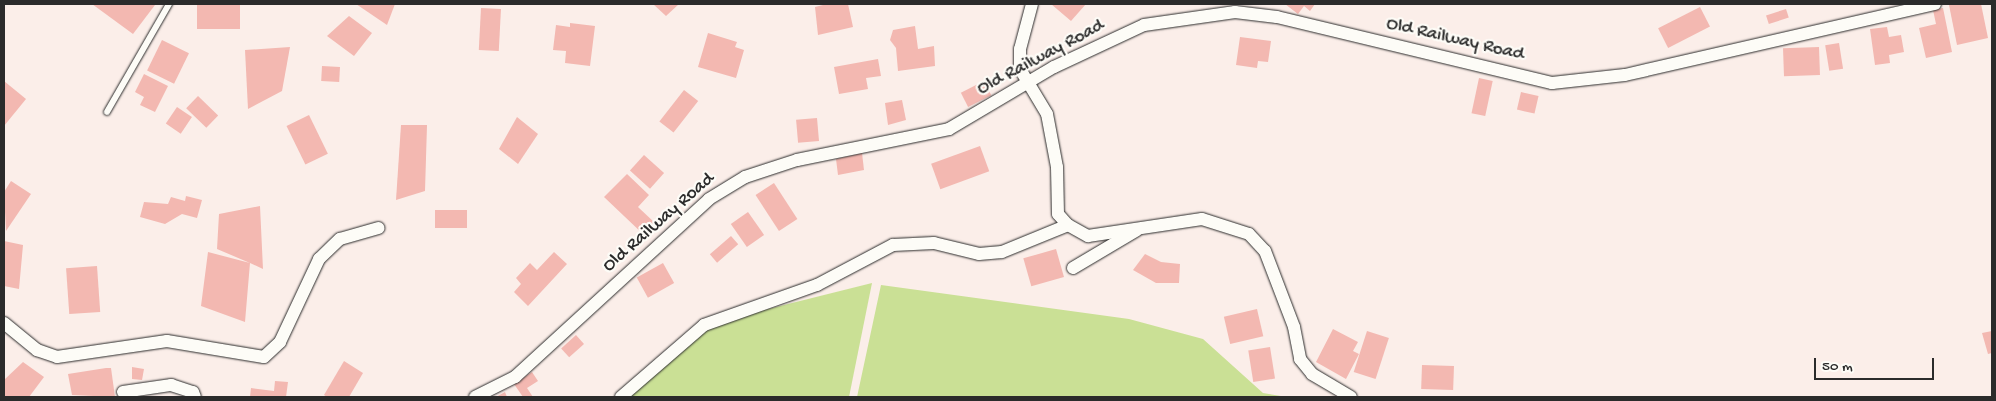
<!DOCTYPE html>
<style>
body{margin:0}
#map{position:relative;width:1996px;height:401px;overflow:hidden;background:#fbeee9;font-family:"Gochi Hand",sans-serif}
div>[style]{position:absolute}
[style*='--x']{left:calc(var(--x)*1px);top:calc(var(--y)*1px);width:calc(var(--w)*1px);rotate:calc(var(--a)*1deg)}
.green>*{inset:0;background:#cae095}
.building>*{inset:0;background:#f3b8b1;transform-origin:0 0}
.roads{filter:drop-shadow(0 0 1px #2b2b2b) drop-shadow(0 0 1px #2b2b2b)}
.lane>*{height:6px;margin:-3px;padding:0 3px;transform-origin:3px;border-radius:3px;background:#fdfcf7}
.street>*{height:12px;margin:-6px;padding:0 6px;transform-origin:6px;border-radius:6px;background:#fdfcf7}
span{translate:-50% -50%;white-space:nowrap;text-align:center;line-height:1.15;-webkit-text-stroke:4.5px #fdfcf7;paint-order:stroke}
.street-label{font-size:19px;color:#2b2b2b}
.frame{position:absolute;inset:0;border:5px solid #2b2b2b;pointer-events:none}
.scale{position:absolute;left:1814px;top:358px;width:120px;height:22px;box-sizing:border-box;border:2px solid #2b2b2b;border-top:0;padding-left:6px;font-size:15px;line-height:18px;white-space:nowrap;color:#2b2b2b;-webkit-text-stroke:4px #fdfcf7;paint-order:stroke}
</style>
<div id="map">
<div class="green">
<i style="clip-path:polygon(872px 283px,849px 397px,621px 397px,704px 325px)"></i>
<i style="clip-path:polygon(881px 285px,1129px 319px,1203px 339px,1263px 393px,1287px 397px,857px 397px)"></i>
</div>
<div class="building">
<i style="clip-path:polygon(92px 4px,153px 4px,155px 5px,133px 34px)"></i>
<i style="left:197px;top:4px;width:43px;height:25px"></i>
<i style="clip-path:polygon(356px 4px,395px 4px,387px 25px)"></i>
<i style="clip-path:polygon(653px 4px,679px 4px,666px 16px)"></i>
<i style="clip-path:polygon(827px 4px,848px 4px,853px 27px,818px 35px,815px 7px)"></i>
<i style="clip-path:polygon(1051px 4px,1086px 4px,1071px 21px)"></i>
<i style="clip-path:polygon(1285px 4px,1315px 4px,1310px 11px,1304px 6px,1298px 14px)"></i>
<i style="clip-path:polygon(1956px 4px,1981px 4px,1988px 38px,1957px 45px,1949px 5px)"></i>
<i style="left:1700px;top:7px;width:22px;height:47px;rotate:63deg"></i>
<i style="left:481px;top:8px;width:20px;height:42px;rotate:3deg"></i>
<i style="clip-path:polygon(1943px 8px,1952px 52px,1926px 58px,1919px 28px,1936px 24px,1933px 10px)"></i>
<i style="left:1786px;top:9px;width:9px;height:21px;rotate:72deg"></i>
<i style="clip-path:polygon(349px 16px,372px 33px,354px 56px,327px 36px)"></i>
<i style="clip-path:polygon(570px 23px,595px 26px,590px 66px,565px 63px,566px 51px,553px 50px,556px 25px,570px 27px)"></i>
<i style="clip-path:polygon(915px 26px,918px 49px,934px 46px,935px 66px,898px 71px,896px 48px,890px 40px,893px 30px)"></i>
<i style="clip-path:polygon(1887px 27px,1889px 37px,1901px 35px,1904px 52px,1889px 55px,1890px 63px,1875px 65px,1870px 29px)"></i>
<i style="clip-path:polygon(708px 33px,737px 42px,735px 47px,744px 50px,736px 78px,698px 67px)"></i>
<i style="clip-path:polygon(1240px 37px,1271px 41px,1268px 62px,1258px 61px,1257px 68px,1236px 65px)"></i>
<i style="left:162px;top:40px;width:30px;height:34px;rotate:26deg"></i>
<i style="left:1839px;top:43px;width:26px;height:14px;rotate:81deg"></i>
<i style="clip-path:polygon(290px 47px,282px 91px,248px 109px,245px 50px)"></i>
<i style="left:1819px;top:47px;width:28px;height:36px;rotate:88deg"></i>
<i style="clip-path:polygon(878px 59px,881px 76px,866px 78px,868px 89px,839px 94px,834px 67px)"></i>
<i style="left:322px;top:66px;width:18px;height:15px;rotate:3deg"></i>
<i style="clip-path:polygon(144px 74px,168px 86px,155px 112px,140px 105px,144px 97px,135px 92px)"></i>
<i style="left:1479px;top:78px;width:14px;height:36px;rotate:12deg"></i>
<i style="clip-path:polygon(4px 81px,26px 99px,4px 126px)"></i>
<i style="left:984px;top:81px;width:16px;height:26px;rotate:63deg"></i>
<i style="left:684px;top:90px;width:18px;height:40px;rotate:38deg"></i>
<i style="left:1521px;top:92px;width:18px;height:18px;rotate:13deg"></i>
<i style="left:198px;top:96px;width:28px;height:17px;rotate:44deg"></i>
<i style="clip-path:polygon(902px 100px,906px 120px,888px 125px,885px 103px)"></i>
<i style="left:177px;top:107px;width:18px;height:20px;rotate:34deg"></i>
<i style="left:309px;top:115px;width:43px;height:25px;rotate:64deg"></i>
<i style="clip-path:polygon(517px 117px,538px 134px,518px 164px,499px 149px)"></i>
<i style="left:817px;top:118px;width:23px;height:21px;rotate:85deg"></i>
<i style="clip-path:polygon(401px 125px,427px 125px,425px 191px,396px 200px)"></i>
<i style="left:980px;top:146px;width:27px;height:52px;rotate:70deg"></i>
<i style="clip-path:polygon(862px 153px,864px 170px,838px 175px,836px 159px)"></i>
<i style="left:644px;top:155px;width:27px;height:21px;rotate:42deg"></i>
<i style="clip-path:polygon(627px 174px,649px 195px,638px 207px,655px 223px,644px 235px,604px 197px)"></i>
<i style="clip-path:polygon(11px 181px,31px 194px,6px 231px,4px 192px)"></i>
<i style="left:774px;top:183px;width:43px;height:22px;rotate:57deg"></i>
<i style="clip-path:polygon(186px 196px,202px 200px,197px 218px,182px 214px,165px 224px,140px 217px,144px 202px,168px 204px,171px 197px,185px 201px)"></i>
<i style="clip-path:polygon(260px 206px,263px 269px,250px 263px,245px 322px,201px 306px,208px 252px,250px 263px,217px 249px,219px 214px)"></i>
<i style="left:467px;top:210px;width:18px;height:32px;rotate:90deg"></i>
<i style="left:748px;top:212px;width:28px;height:21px;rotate:55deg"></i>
<i style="left:731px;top:236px;width:11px;height:28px;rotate:49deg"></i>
<i style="clip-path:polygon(4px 241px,23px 245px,19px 289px,4px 286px)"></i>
<i style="left:1056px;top:249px;width:29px;height:34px;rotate:74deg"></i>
<i style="clip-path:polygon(554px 252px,567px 264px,528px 306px,514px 292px,521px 284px,516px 278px,530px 263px,537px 270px)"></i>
<i style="clip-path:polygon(1145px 254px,1161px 262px,1180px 264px,1179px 283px,1156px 283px,1133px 270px)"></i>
<i style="left:663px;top:263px;width:23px;height:30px;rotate:61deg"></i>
<i style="left:97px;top:266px;width:46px;height:31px;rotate:86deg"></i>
<i style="left:1257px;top:309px;width:28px;height:34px;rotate:77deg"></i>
<i style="clip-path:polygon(1333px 329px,1358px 342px,1353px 351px,1359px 354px,1346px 379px,1316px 362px)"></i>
<i style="left:1367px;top:331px;width:23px;height:43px;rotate:18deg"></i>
<i style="clip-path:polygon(1992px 331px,1992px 353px,1988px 354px,1982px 333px)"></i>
<i style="left:576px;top:335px;width:12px;height:20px;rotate:48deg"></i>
<i style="left:1270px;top:347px;width:32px;height:22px;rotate:81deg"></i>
<i style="clip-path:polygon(344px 361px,363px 373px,349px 397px,327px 397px,324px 395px)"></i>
<i style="clip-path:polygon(23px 362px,44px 377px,29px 397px,4px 397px,4px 380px)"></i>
<i style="left:1422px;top:365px;width:32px;height:24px;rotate:2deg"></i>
<i style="clip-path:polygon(132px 367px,144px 369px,142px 380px,132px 379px)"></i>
<i style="clip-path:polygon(106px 368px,111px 368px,115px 397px,72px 395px,68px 374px)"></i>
<i style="clip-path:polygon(532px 372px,538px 381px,527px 388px,533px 397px,523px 397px,514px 384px)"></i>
<i style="clip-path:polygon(275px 381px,288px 382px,286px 397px,250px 397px,251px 388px,274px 391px)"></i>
<i style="clip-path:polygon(505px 392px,507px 397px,496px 397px)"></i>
</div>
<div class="roads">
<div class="lane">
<i style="--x:107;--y:112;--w:125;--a:-60.1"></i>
</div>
<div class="street">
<i style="--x:1032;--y:4;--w:47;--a:104.9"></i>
<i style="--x:1020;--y:49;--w:20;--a:90"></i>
<i style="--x:1020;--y:69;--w:52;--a:59"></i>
<i style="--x:1047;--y:114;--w:54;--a:79.3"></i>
<i style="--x:1057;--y:167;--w:47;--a:88.8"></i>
<i style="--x:1058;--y:214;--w:15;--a:48"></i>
<i style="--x:1068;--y:225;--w:23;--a:29"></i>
<i style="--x:1088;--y:236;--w:115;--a:-8.5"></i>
<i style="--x:1202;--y:219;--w:49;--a:17.7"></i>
<i style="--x:1249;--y:234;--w:23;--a:47"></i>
<i style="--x:1265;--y:251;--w:81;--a:69.1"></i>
<i style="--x:1294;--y:327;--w:33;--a:79"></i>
<i style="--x:1300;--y:359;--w:19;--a:51"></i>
<i style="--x:1312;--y:374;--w:45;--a:30.5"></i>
<i style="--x:1073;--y:268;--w:74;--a:-30.7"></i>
<i style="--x:4;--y:323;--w:43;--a:39.3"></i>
<i style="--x:37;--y:350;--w:21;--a:19"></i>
<i style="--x:57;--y:357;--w:111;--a:-8.3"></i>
<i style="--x:167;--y:341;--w:98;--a:9.4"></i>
<i style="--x:264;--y:357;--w:22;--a:-43"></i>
<i style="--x:280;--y:342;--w:92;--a:-64.8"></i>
<i style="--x:319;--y:259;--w:29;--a:-44"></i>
<i style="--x:340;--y:239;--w:40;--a:-16"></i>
<i style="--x:123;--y:392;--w:49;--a:-8.3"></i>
<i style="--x:171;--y:385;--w:23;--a:18"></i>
<i style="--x:193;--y:392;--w:5;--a:68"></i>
<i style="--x:475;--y:397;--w:45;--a:-26.6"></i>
<i style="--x:515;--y:377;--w:263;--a:-42.5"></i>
<i style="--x:709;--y:199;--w:42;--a:-31.4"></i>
<i style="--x:745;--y:177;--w:55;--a:-18.1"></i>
<i style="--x:797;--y:160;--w:155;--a:-11.5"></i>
<i style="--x:949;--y:129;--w:122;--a:-30.6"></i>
<i style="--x:1054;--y:67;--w:99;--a:-25"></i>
<i style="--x:1144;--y:25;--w:92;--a:-8.1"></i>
<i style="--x:1235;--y:12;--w:42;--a:6.8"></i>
<i style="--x:1277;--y:17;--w:283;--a:13.5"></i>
<i style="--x:1552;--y:83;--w:73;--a:-6.3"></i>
<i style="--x:1625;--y:75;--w:318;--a:-12.9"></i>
<i style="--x:621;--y:397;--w:110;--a:-40.9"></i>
<i style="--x:704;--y:325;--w:120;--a:-19.5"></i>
<i style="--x:817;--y:285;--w:86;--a:-27.8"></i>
<i style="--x:893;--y:245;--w:41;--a:-2.8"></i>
<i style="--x:934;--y:243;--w:46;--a:13.7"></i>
<i style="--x:979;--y:254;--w:23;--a:-5"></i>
<i style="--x:1002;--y:252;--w:71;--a:-22.2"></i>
</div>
</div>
<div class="street-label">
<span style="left:1455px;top:40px;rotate:13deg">Old Railway Road</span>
<span style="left:1041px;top:58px;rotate:-28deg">Old Railway Road</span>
<span style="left:659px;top:223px;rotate:-41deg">Old Railway Road</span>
</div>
<div class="frame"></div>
<div class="scale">50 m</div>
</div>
